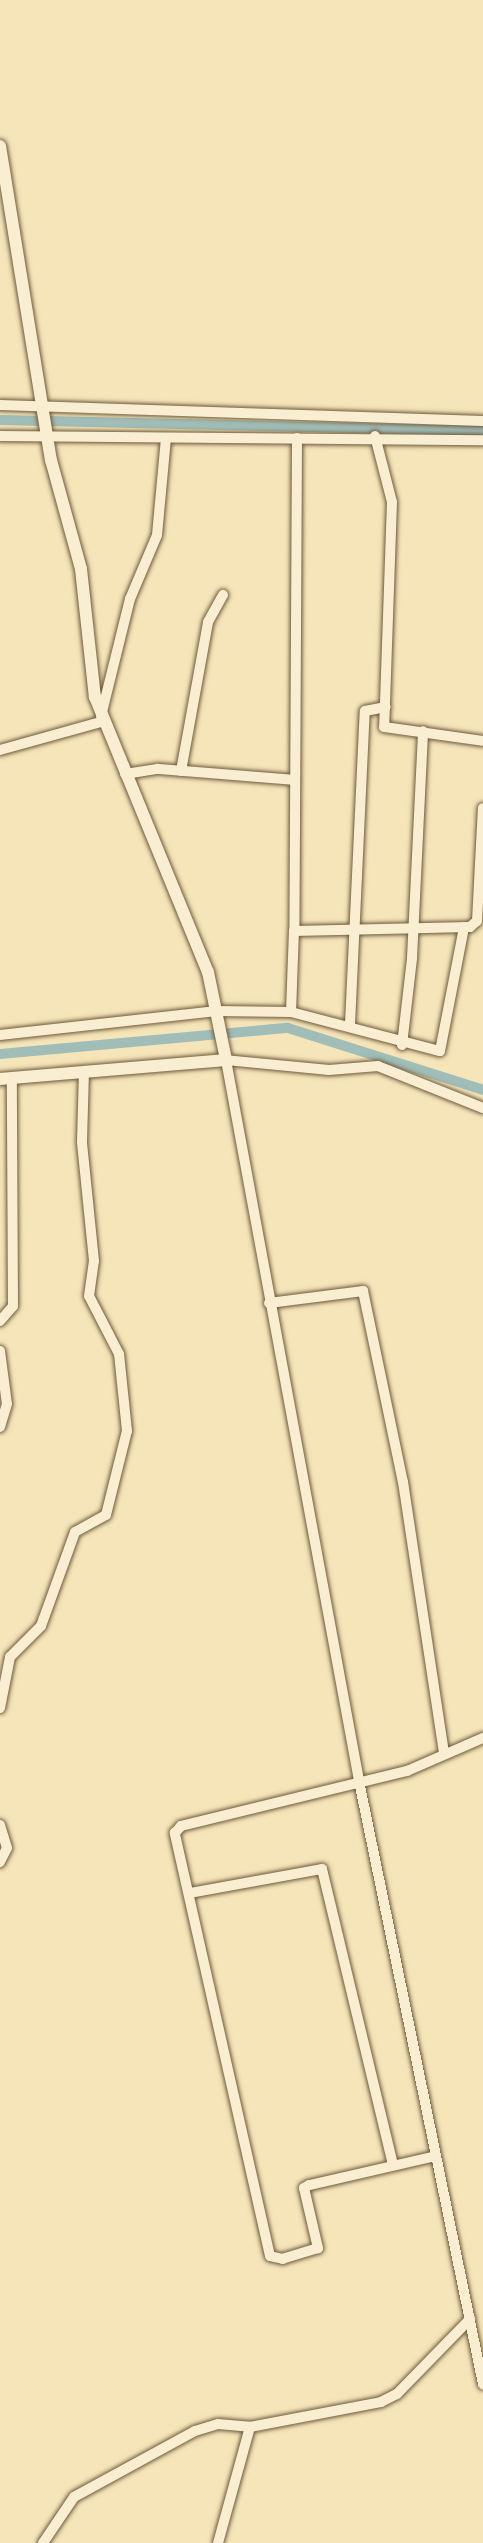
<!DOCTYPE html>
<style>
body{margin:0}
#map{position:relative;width:483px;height:2543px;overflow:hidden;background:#f6e5b9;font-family:"IM FELL Double Pica",serif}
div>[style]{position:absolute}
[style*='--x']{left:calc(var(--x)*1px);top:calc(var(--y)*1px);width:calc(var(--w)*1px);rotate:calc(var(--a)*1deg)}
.canal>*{height:10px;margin:-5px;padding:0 5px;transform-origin:5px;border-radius:5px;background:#a0bdb8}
.roads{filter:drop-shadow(0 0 2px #6e5a3b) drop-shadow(0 0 2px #6e5a3b)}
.minor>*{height:10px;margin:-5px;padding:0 5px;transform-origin:5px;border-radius:5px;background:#f9eed2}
.tertiary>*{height:12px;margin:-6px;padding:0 6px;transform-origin:6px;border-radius:6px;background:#f9eed2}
span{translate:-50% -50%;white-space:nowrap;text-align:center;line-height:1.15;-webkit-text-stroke:5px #f9eed2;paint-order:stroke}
</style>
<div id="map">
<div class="canal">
<i style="--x:0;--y:420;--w:483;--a:1.3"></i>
<i style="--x:0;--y:1054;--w:289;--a:-5.2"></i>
<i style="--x:288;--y:1028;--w:205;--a:17.6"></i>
</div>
<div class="roads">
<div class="minor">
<i style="--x:0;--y:405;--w:483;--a:1.9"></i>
<i style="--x:0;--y:436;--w:483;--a:0.5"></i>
<i style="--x:375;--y:436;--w:68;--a:75.6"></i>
<i style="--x:392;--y:502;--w:225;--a:92"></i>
<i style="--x:384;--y:727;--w:100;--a:8"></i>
<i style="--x:297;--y:438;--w:493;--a:90.3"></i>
<i style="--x:294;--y:931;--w:176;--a:-1.3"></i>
<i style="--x:470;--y:927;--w:9;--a:-41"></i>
<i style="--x:477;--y:921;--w:113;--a:-87"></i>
<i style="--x:101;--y:716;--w:121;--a:-76.1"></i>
<i style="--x:130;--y:599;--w:69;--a:-67.1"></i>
<i style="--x:157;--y:535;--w:97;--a:-84.7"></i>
<i style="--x:0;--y:750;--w:105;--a:-15.5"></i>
<i style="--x:181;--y:771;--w:151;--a:-79.7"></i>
<i style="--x:208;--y:622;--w:31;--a:-61"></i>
<i style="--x:125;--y:774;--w:33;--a:-9"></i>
<i style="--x:158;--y:769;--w:136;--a:4.6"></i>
<i style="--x:291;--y:1012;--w:81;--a:-87.9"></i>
<i style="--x:350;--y:1024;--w:313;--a:-87.3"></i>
<i style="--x:365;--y:711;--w:21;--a:-11"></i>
<i style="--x:0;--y:1035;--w:218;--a:-6.3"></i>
<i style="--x:217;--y:1011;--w:74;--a:0.8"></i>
<i style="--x:291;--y:1012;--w:154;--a:14.7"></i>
<i style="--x:440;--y:1051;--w:126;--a:-79"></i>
<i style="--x:402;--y:1045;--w:88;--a:-83.4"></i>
<i style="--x:412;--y:958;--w:227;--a:-87.2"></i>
<i style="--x:483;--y:1108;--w:113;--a:-158.2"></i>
<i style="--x:378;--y:1066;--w:49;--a:175.3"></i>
<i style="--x:329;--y:1070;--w:103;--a:-174.5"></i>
<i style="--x:226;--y:1060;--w:738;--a:79.54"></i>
<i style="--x:360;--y:1786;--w:611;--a:78.38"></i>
<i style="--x:269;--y:1303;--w:95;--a:-7.3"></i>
<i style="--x:363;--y:1291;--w:195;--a:78.2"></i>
<i style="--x:403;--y:1482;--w:274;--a:81.4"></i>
<i style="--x:0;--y:1321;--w:20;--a:-49"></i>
<i style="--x:13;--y:1306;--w:228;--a:-90.3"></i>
<i style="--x:0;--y:1351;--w:53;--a:82.5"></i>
<i style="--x:7;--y:1404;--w:24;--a:107"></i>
<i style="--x:0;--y:1708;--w:52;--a:-78.9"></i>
<i style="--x:10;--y:1657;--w:44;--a:-45"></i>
<i style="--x:41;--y:1626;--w:100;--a:-70.1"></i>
<i style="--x:75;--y:1532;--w:35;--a:-29"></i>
<i style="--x:106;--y:1515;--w:87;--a:-76"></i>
<i style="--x:127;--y:1431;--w:77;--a:-95.9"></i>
<i style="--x:119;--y:1354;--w:65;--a:-117.3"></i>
<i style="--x:89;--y:1296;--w:35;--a:-82"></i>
<i style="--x:94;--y:1261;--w:120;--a:-95.8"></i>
<i style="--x:82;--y:1142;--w:70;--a:-88.4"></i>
<i style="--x:0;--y:1825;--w:24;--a:73"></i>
<i style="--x:7;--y:1848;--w:16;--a:117"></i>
<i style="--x:190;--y:1893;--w:134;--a:-10.3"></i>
<i style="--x:322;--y:1869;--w:304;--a:76.5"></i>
<i style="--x:436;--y:2156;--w:130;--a:167.1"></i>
<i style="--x:309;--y:2185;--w:6;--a:149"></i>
<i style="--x:304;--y:2188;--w:62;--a:76.9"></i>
<i style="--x:318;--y:2248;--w:37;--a:163"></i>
<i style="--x:283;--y:2259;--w:13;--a:-167"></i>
<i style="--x:270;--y:2256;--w:434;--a:-102.7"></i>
<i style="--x:175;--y:1833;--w:9;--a:-49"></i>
<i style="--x:181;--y:1826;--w:233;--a:-13.7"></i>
<i style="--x:407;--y:1771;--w:83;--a:-23.5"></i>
<i style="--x:43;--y:2543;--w:55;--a:-56"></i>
<i style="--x:74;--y:2497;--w:138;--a:-28.6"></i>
<i style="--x:195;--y:2431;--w:24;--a:-17"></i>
<i style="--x:218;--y:2424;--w:32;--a:5"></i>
<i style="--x:218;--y:2543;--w:120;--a:-74.6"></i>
<i style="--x:250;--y:2427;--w:133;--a:-10.8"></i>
<i style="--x:381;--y:2402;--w:18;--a:-27"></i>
<i style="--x:397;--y:2394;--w:105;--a:-45.8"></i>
</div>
<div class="tertiary">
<i style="--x:0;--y:146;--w:318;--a:80.8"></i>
<i style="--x:51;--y:460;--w:113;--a:74.6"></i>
<i style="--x:81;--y:569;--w:129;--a:83.8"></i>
<i style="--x:95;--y:697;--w:297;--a:67.7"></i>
<i style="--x:208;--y:972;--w:90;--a:78.4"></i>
<i style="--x:226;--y:1060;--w:227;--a:175.2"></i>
</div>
</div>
</div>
